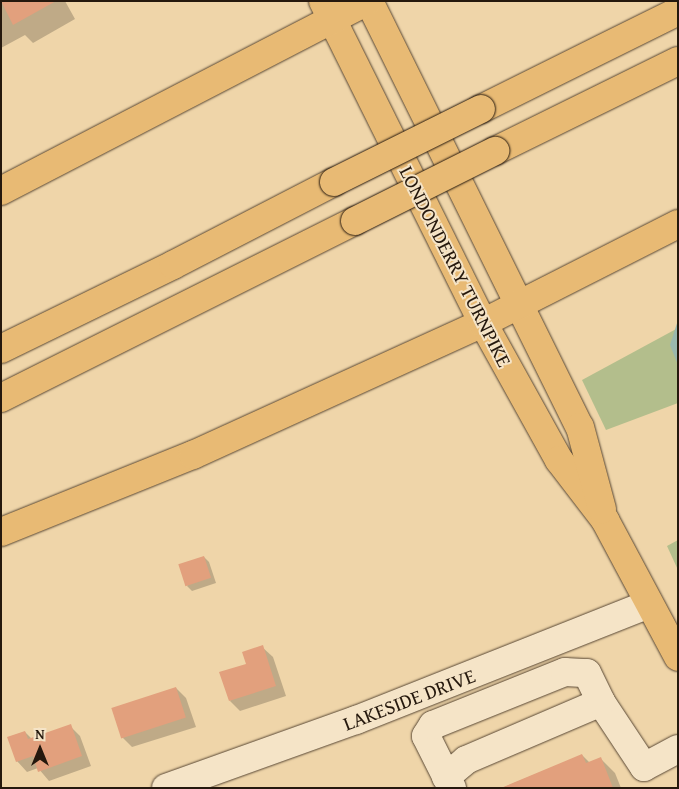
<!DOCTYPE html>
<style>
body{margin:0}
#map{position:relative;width:679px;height:789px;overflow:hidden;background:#efd5a9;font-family:"Gentium Book Plus",serif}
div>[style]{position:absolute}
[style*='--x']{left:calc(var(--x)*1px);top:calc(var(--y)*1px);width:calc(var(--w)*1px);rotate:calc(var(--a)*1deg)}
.green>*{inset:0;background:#b3be8c}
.water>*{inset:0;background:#9ab8ae}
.shadow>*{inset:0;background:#0003}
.building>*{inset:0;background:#e2a07d;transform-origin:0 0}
.roads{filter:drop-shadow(0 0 1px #584734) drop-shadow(0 0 1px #584734)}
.minor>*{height:28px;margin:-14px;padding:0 14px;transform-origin:14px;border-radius:14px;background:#f5e4c7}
.major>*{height:28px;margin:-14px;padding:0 14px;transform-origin:14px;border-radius:14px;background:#e8ba74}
.highway>*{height:28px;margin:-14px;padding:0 14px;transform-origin:14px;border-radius:14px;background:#e8ba74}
.bridges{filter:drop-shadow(0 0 1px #25180d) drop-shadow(0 0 1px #25180d)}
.highway-bridge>*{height:28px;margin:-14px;padding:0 14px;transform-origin:14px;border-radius:14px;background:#e8ba74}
span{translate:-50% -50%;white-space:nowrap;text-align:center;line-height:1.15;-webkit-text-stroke:4px #f5e4c7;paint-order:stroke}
.street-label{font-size:20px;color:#25180d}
.frame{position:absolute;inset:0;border:2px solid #25180d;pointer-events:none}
.north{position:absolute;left:15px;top:724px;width:50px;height:50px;-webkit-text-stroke:4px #f5e4c7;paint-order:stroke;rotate:0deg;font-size:14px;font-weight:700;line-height:20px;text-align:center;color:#25180d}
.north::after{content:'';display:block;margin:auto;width:18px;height:22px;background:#25180d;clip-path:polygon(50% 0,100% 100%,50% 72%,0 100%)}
</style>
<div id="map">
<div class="green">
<i style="clip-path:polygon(678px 328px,678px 403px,606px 430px,582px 380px)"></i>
<i style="clip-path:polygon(678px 540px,678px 570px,667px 546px)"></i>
</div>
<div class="water">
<i style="clip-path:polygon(678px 320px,678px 365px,670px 345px)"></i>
</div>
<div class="shadow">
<i style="clip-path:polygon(1px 1px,65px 1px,75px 19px,33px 43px,25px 35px,1px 48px)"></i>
<i style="clip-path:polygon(204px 557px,209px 562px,216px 583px,192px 591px,187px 586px)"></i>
<i style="clip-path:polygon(262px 647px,273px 657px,286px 696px,240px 711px,230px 701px,248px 664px)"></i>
<i style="clip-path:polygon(176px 688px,186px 698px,196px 727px,132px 747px,122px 737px)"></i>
<i style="clip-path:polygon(70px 726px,80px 736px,91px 766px,49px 781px,38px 768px,27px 772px,17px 761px,25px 732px,32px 739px)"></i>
<i style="clip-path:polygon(582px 755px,590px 763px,600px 758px,615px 773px,621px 788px,502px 788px)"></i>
</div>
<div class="building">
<i style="clip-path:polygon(1px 1px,56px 1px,13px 25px)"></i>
<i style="left:204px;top:556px;width:23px;height:27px;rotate:72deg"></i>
<i style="clip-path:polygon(263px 645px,276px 686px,229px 701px,219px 672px,246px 664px,242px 652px)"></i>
<i style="left:176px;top:687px;width:32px;height:68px;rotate:72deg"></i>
<i style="clip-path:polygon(71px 724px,82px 756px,38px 772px,33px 756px,16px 762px,7px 737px,25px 731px,28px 739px)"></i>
<i style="clip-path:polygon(582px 754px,586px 763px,601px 757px,613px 788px,501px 788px)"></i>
</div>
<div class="roads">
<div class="minor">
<i style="--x:446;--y:777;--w:26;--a:-40"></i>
<i style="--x:466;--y:760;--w:147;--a:-23.2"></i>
<i style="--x:601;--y:702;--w:78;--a:56.5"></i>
<i style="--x:644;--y:767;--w:38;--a:-28"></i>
<i style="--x:166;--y:788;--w:202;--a:-19.7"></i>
<i style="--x:356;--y:720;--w:315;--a:-21.6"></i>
<i style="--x:452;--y:788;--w:58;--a:-116.6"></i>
<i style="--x:426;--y:736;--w:13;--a:-58"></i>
<i style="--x:433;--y:725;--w:142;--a:-21.9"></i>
<i style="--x:565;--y:672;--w:22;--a:3"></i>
<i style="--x:587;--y:673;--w:32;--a:64"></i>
</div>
<div class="major">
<i style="--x:323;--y:1;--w:360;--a:63.6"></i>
<i style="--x:483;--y:323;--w:157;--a:61"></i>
<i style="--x:559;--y:460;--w:76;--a:52.5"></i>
<i style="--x:605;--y:520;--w:155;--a:61.9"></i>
<i style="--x:369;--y:1;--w:475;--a:63.7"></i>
<i style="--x:580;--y:427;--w:85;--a:75"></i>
</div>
<div class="highway">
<i style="--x:481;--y:109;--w:220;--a:-26.4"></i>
<i style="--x:495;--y:151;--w:204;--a:-26.2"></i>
<i style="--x:1;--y:191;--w:413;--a:-27.4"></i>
<i style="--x:1;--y:349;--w:191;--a:-26"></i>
<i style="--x:173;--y:265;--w:181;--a:-27.3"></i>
<i style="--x:1;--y:398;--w:396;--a:-26.6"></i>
<i style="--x:1;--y:532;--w:207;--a:-21.9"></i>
<i style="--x:193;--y:455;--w:319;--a:-24.5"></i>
<i style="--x:483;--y:323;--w:219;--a:-26.9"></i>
</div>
</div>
<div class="bridges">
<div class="highway-bridge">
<i style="--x:334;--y:182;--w:164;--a:-26.4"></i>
<i style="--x:355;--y:221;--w:157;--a:-26.6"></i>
</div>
</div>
<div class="street-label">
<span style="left:456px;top:266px;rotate:63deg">LONDONDERRY TURNPIKE</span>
<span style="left:409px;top:699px;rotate:-21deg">LAKESIDE DRIVE</span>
</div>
<div class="frame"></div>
<div class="north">N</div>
</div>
